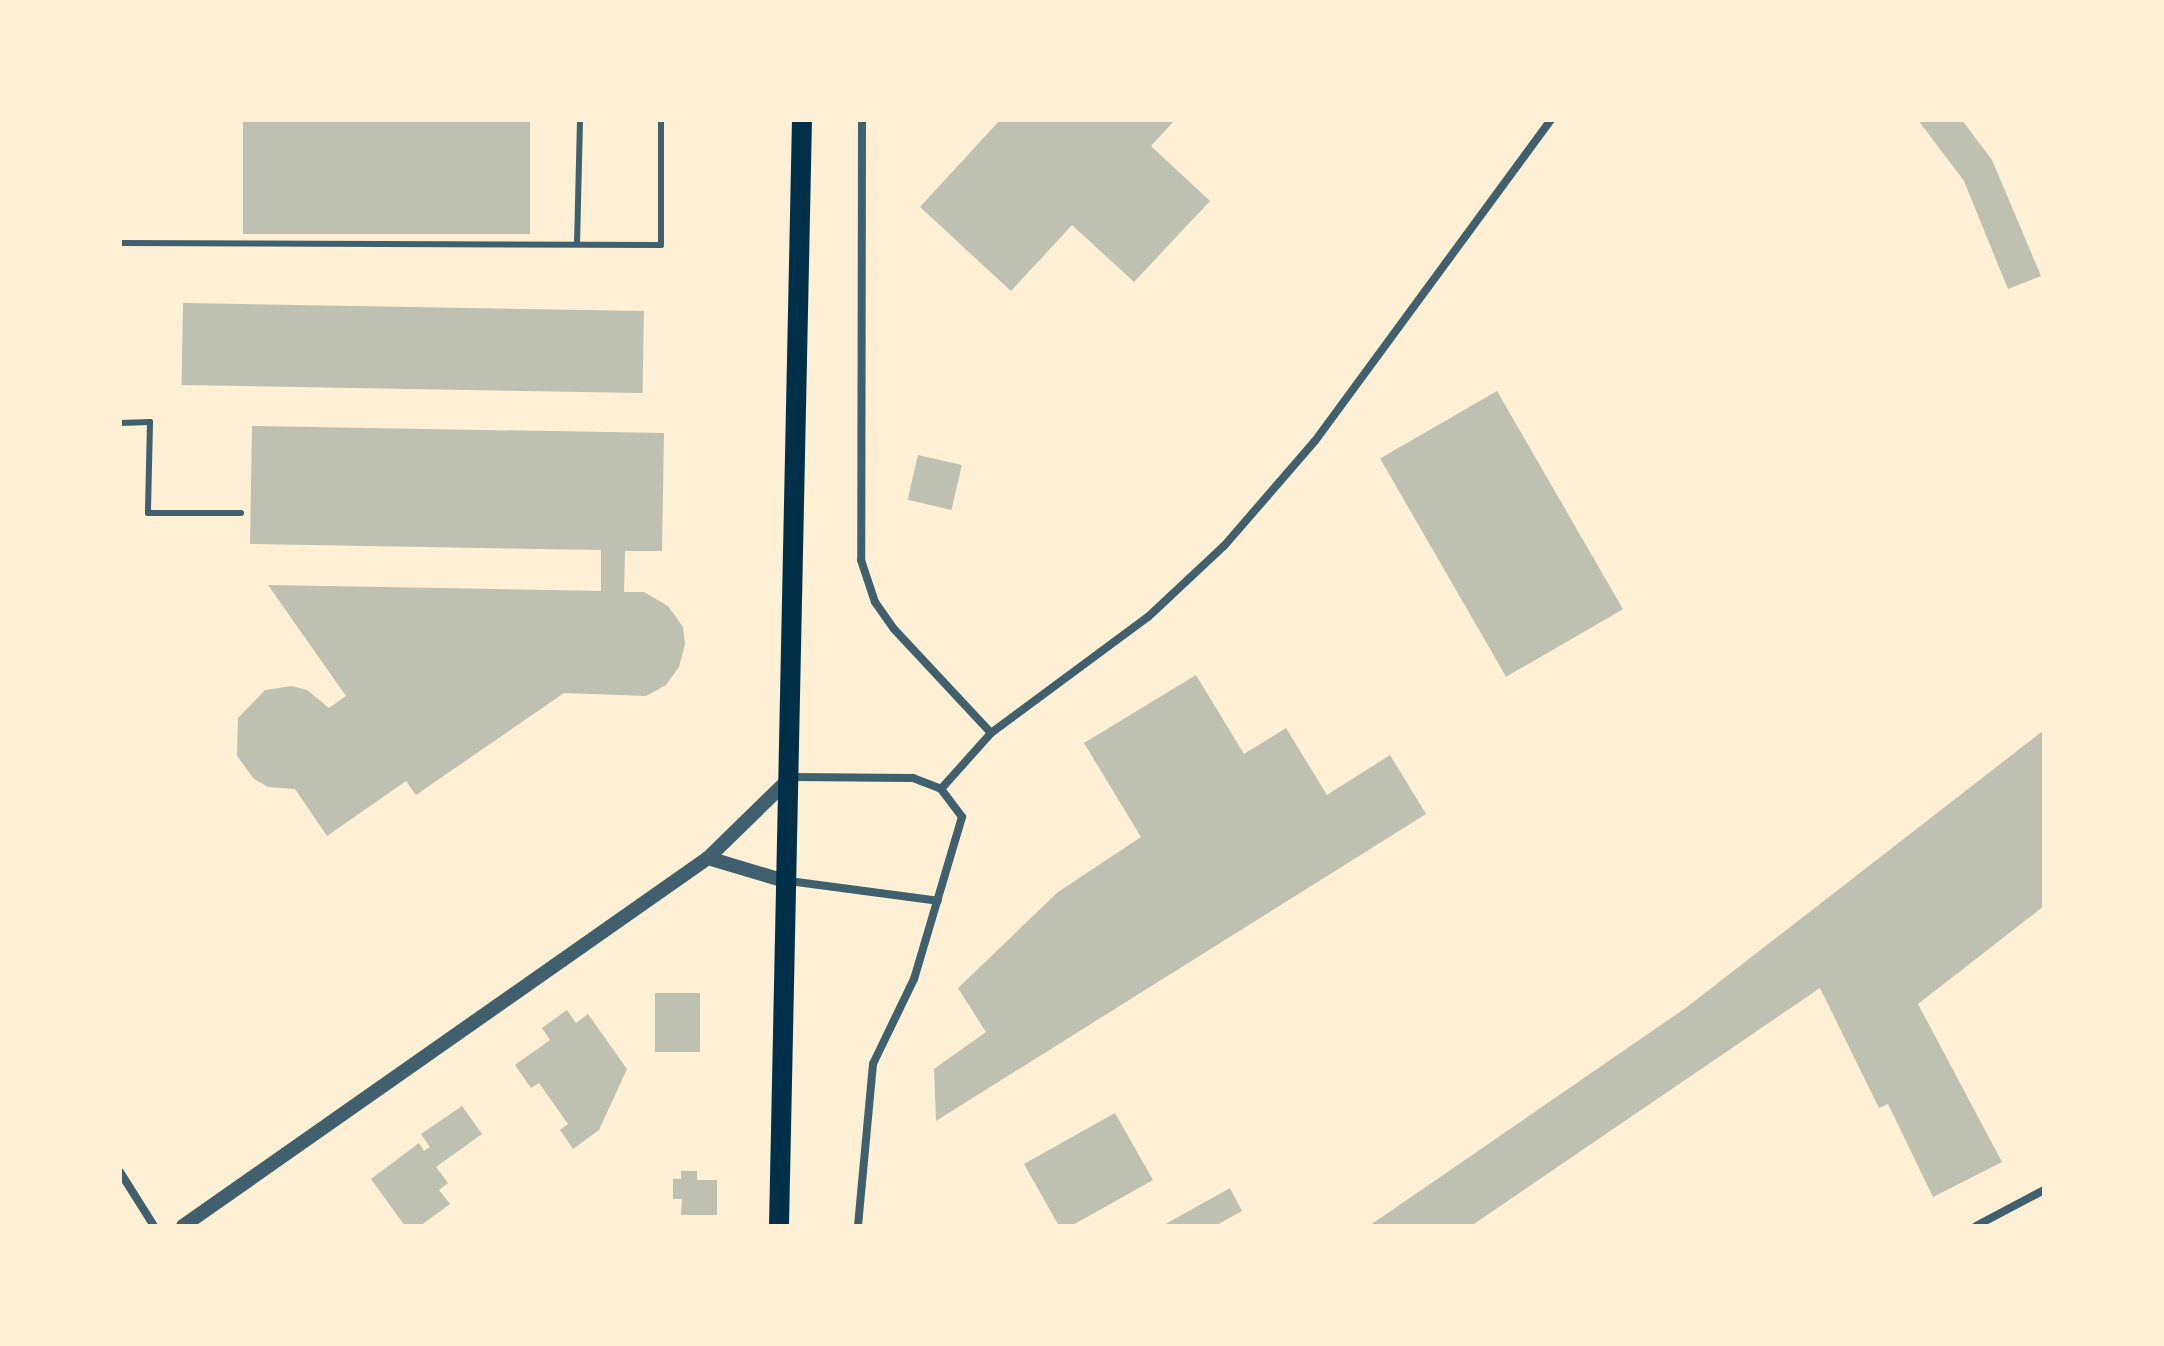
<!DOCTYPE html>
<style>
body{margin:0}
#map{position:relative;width:2164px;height:1346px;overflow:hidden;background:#fdf0d5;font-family:"Fira Sans",sans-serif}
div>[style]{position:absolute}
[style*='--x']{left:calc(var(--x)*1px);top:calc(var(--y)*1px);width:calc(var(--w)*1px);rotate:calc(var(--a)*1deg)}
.building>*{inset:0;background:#bec0b2;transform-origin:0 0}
.service>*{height:6px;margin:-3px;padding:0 3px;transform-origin:3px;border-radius:3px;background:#3f606c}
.minor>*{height:8px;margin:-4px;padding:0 4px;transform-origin:4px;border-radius:4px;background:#3f606c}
.tertiary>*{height:14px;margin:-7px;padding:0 7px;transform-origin:7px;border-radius:7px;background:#3f606c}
.primary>*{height:20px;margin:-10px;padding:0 10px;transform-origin:10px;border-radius:10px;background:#003049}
span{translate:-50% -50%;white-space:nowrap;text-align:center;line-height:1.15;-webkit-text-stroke:6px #fdf0d5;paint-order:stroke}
.frame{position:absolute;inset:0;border:122px solid #fdf0d5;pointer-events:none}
</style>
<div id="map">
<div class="building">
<i style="left:243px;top:120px;width:287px;height:114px"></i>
<i style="clip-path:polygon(1000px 120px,1175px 120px,1151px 146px,1210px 201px,1134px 282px,1072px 225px,1011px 291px,920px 207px)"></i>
<i style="clip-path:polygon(1918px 120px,1962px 120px,1992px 160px,2041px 276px,2008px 289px,1964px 181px)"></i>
<i style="left:183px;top:303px;width:461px;height:82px;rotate:1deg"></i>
<i style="left:1497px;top:391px;width:252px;height:135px;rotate:60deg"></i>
<i style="clip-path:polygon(252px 426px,664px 433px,662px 551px,625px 551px,624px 592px,644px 592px,668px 606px,683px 627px,685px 644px,679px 667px,666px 685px,646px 696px,564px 693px,416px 795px,406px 781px,327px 836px,295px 789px,268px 787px,254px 779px,237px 756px,238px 718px,265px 690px,292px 686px,307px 690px,329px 708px,346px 696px,268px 585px,601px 591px,601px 550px,250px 544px)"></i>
<i style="left:918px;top:455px;width:45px;height:46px;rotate:13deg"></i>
<i style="clip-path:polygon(1196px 675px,1244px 754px,1286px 728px,1327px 795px,1390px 755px,1426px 814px,936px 1121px,934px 1069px,986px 1032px,958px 988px,1058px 892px,1141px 837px,1084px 743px)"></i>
<i style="clip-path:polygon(2044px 730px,2044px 906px,1918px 1004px,2002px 1162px,1933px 1197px,1888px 1104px,1879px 1108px,1820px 988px,1471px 1226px,1369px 1226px,1687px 1007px)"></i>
<i style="left:655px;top:993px;width:45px;height:59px"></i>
<i style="clip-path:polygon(567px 1010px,576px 1023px,588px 1014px,627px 1069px,599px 1130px,573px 1149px,560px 1130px,568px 1124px,539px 1083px,531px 1088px,515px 1065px,550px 1040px,542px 1028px)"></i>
<i style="clip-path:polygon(462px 1106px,482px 1134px,436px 1167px,448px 1183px,439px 1190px,450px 1204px,420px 1226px,405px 1226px,371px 1179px,419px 1143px,424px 1151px,430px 1147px,421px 1134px)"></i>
<i style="clip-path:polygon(1115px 1113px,1153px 1180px,1071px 1226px,1059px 1226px,1024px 1164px)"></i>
<i style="clip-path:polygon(681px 1171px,697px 1171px,697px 1180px,717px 1180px,717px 1215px,681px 1215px,682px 1199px,673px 1199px,673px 1179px,681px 1179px)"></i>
<i style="clip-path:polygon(1230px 1188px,1242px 1211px,1215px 1226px,1162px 1226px)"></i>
</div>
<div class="service">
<i style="--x:120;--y:243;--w:541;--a:0.21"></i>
<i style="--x:661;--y:245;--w:125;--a:-90"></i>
<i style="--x:577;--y:244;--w:124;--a:-88.6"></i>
<i style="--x:120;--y:423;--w:30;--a:-2"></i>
<i style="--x:150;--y:422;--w:91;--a:91.3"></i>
<i style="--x:148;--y:513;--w:93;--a:0"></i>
</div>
<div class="minor">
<i style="--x:862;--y:120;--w:440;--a:90.1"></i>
<i style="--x:861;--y:560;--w:44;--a:71.6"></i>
<i style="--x:875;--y:602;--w:33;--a:55"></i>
<i style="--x:894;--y:629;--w:142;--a:47"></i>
<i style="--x:792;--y:777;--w:121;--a:0.5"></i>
<i style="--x:913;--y:778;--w:30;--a:21"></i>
<i style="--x:941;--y:789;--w:35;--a:53"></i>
<i style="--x:962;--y:817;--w:169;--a:106.5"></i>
<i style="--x:914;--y:979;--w:94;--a:115.8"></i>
<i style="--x:873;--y:1064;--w:163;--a:95.3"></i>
<i style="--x:941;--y:789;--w:75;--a:-48.2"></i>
<i style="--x:991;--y:733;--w:195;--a:-36.5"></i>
<i style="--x:1148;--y:617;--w:104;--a:-43.1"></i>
<i style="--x:1224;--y:546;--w:139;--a:-49.1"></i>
<i style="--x:1315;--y:441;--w:398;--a:-53.7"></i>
<i style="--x:789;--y:881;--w:150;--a:7.6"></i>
<i style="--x:120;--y:1172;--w:64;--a:57.8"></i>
<i style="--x:1976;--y:1226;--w:77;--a:-27.9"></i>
</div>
<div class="tertiary">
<i style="--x:708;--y:858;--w:80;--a:16.6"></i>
<i style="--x:183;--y:1226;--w:641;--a:-35.03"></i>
<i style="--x:708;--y:858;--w:116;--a:-44.3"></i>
</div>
<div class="primary">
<i style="--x:779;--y:1226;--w:1106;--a:-88.81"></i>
</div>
<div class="frame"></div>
</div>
